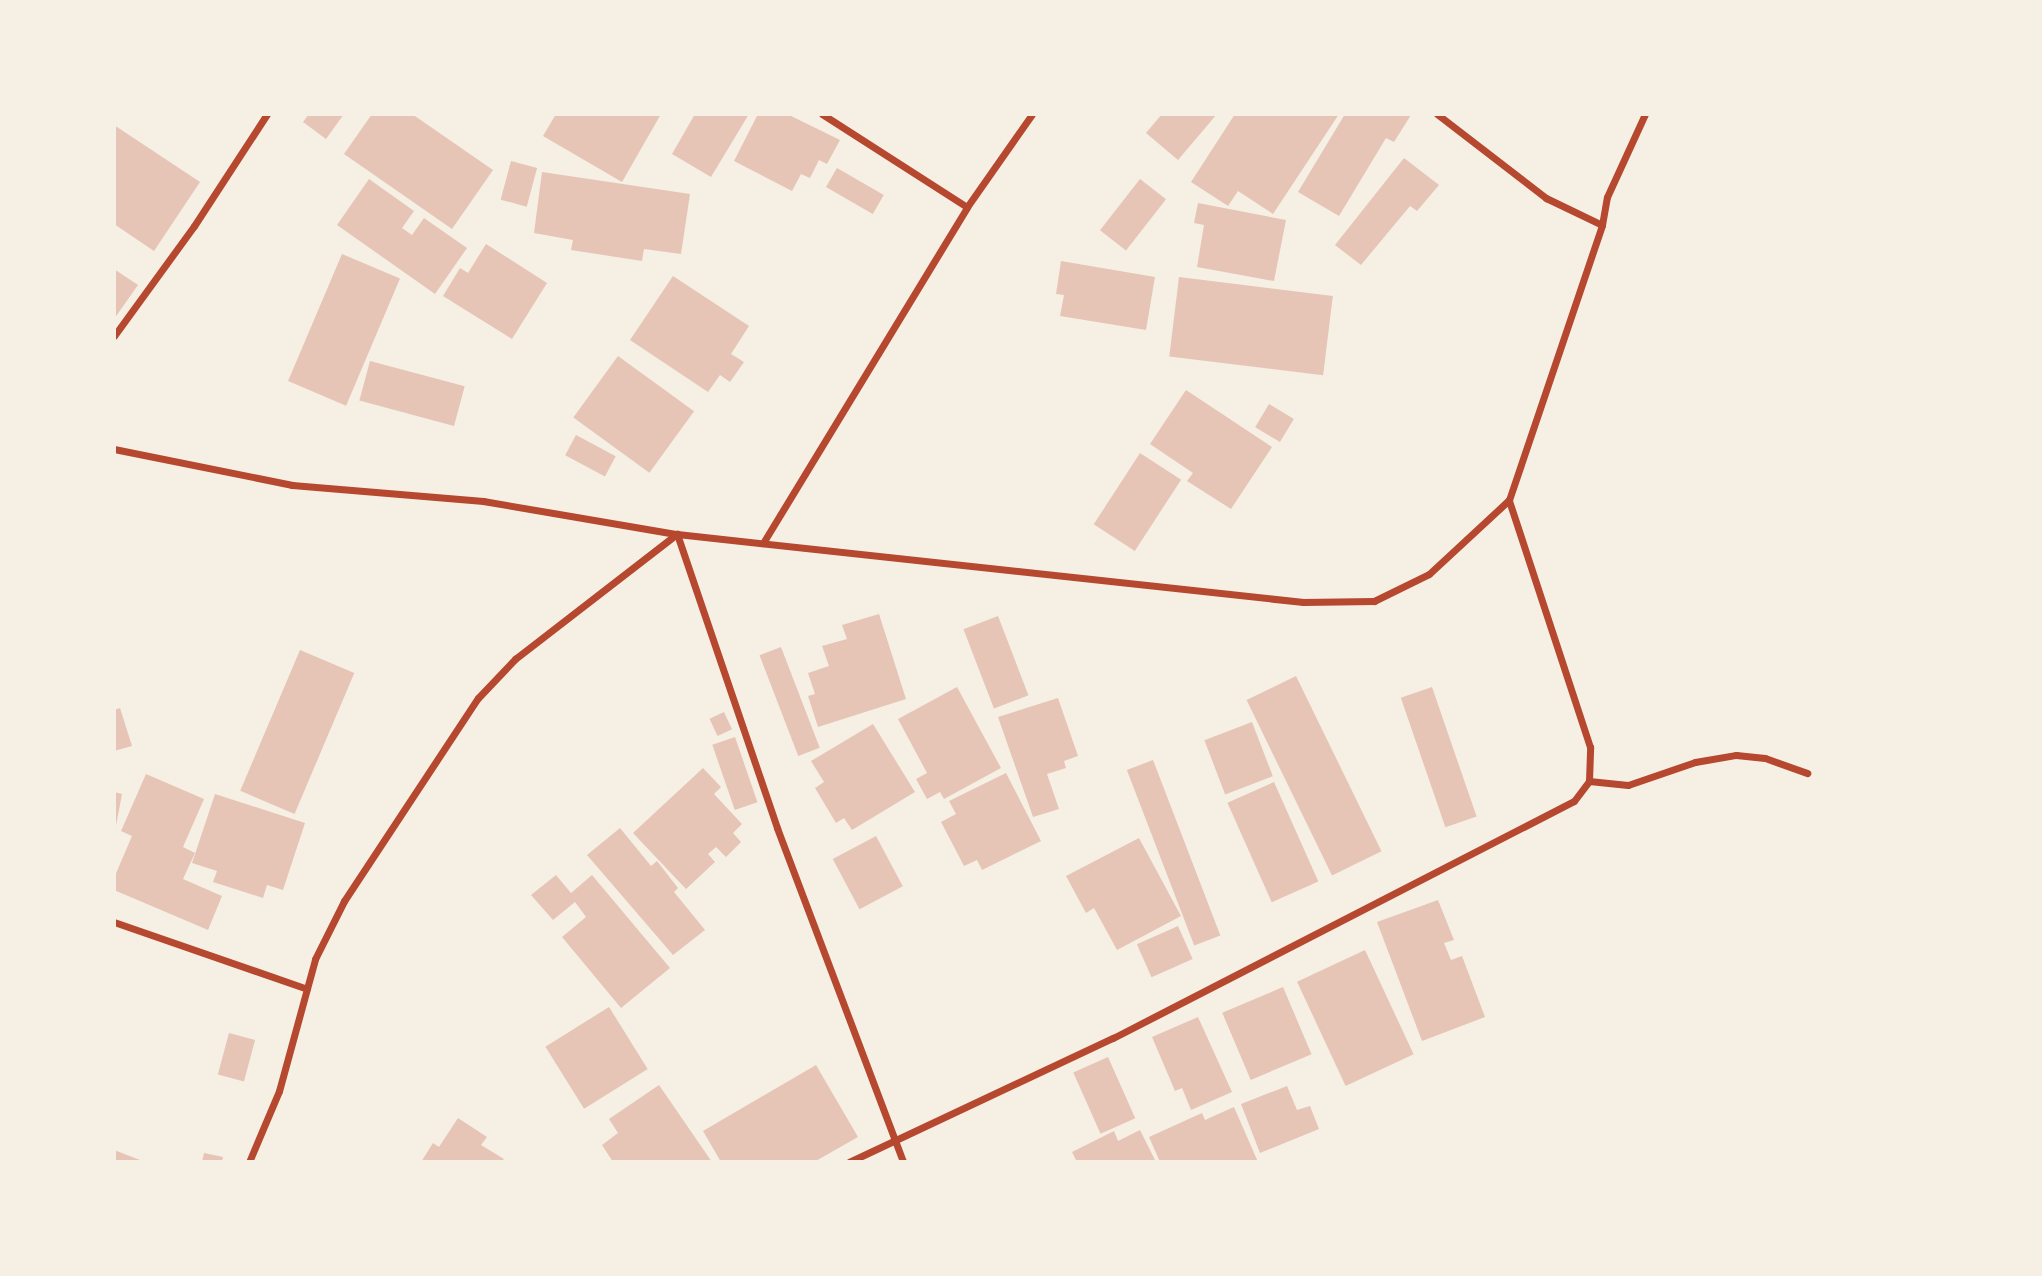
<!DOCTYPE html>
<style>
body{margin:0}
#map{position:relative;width:2042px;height:1276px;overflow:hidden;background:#f6efe4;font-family:"Fira Sans Condensed",sans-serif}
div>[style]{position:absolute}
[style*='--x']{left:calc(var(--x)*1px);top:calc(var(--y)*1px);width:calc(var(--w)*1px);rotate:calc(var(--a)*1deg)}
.building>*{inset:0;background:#e6c5b7;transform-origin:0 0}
.minor>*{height:7px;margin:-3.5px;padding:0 3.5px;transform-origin:3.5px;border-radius:3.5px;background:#b5482f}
span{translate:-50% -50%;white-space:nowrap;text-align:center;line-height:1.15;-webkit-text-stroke:5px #f6efe4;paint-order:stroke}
.frame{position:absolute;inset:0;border:116px solid #f6efe4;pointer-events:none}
</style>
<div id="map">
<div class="building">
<i style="clip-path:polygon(309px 114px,344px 114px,326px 139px,303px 122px)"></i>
<i style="clip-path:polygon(372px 114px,412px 114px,493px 170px,452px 229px,344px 154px)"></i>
<i style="clip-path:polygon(556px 114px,661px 114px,622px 182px,543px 136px)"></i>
<i style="clip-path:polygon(695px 114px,749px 114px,711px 177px,672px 154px)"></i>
<i style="clip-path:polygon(758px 114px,787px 114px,840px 140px,827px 164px,819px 160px,810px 178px,801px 174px,792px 191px,734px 161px)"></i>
<i style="clip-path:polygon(1162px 114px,1217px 114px,1178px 160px,1146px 133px)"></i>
<i style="clip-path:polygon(1235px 114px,1339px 114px,1273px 214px,1238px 191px,1228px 206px,1191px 182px)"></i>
<i style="clip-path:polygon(1345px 114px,1411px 115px,1394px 142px,1386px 138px,1339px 216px,1298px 192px)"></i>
<i style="clip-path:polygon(114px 125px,200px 182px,154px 251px,114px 224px)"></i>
<i style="clip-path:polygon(1404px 158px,1439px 185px,1417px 211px,1410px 206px,1361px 265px,1335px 245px)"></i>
<i style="left:511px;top:161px;width:27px;height:40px;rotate:15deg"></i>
<i style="left:837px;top:168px;width:54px;height:22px;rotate:30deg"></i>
<i style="clip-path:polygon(542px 172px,690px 194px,681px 254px,644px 249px,642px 261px,571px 250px,573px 240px,534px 233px)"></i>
<i style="clip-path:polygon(369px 179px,414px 211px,402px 228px,412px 235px,424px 218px,467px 248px,435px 294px,337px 225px)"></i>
<i style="left:1140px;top:179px;width:33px;height:65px;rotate:38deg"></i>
<i style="clip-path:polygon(1198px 203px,1286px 220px,1274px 281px,1197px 267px,1204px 225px,1194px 223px)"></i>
<i style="clip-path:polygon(486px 244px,547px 283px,512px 339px,443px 296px,460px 268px,468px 273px)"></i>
<i style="left:342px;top:254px;width:63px;height:138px;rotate:23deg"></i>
<i style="clip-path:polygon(1061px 261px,1155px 277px,1146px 330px,1060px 316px,1064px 295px,1056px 294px)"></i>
<i style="clip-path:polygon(114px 269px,138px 285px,114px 319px)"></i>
<i style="clip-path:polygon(673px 276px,749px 326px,731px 354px,744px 362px,730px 382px,720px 375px,708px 392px,630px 340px)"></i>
<i style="left:1179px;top:277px;width:155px;height:80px;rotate:7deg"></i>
<i style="left:618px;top:356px;width:94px;height:76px;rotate:36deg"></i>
<i style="left:370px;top:361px;width:98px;height:41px;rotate:15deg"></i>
<i style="clip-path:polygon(1186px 390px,1272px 447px,1231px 509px,1187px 481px,1193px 473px,1150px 444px)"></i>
<i style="left:1269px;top:404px;width:29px;height:27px;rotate:31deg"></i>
<i style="left:576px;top:435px;width:45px;height:23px;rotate:28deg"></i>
<i style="left:1140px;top:453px;width:49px;height:85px;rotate:33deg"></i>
<i style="clip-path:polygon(879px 614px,906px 699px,818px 727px,808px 696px,815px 694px,808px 673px,829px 666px,822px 646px,847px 639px,842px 625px)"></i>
<i style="left:998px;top:616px;width:85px;height:37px;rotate:69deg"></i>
<i style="left:781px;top:647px;width:108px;height:23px;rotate:69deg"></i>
<i style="left:300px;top:650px;width:59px;height:153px;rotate:23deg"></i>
<i style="left:1296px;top:676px;width:195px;height:55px;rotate:64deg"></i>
<i style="clip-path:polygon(957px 687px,1001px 768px,944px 799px,940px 792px,927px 799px,916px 779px,927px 773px,898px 719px)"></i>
<i style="left:1432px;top:687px;width:137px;height:33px;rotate:71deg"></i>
<i style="clip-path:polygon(1058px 698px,1078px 756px,1064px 761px,1066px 768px,1047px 774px,1059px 809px,1033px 817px,998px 717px)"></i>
<i style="clip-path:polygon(120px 708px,132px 746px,114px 751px,114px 710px)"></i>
<i style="left:724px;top:712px;width:19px;height:16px;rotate:65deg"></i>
<i style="left:1252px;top:722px;width:58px;height:51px;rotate:69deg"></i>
<i style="clip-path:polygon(873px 724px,915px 792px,852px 830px,844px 818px,836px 823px,815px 788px,824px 782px,811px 761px)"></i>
<i style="left:735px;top:737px;width:69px;height:24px;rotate:71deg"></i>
<i style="left:1153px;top:760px;width:188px;height:28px;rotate:69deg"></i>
<i style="clip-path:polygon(703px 768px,721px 787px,714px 794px,742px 824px,733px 833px,741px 842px,726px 857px,716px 847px,708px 854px,715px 862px,686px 889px,633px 833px)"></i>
<i style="clip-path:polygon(1006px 773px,1041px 841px,982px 870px,977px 860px,964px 866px,941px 822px,956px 814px,949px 801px)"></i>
<i style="clip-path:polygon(146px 774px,204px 799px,183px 847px,195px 853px,183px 879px,222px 896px,208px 930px,114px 890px,114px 878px,132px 836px,121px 831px)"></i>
<i style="left:1274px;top:782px;width:109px;height:51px;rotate:66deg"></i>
<i style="clip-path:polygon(114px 792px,122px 794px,115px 831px,114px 830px)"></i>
<i style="clip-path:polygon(215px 794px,305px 823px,283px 890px,267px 885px,263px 898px,213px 882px,217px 871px,192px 863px)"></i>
<i style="clip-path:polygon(620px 828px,651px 866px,657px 861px,678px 888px,674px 892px,705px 930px,673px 955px,587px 855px)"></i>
<i style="left:876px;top:836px;width:57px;height:49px;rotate:62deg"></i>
<i style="clip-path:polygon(1139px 838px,1181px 916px,1117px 950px,1094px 908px,1086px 913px,1066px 876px)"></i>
<i style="clip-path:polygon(556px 875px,571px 893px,592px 875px,670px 968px,621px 1008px,562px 937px,586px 917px,575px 902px,553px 920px,531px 895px)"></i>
<i style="clip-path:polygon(1438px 900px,1454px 940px,1444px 943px,1451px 960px,1462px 956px,1485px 1017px,1422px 1041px,1377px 922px)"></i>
<i style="left:1178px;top:926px;width:36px;height:45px;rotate:66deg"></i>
<i style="left:1365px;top:950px;width:115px;height:75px;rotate:65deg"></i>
<i style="left:1283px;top:987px;width:73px;height:66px;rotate:67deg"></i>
<i style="left:609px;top:1007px;width:73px;height:75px;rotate:58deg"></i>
<i style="clip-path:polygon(1198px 1017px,1232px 1092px,1191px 1110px,1182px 1088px,1175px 1091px,1152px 1037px)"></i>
<i style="left:229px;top:1033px;width:27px;height:43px;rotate:15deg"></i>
<i style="left:1108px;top:1057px;width:67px;height:38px;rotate:66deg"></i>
<i style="clip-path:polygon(816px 1065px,858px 1137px,814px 1162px,721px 1162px,703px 1131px)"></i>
<i style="clip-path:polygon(659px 1085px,712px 1162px,613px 1162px,602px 1145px,618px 1133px,609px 1119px)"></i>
<i style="clip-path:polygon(1287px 1086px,1297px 1110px,1310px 1106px,1319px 1129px,1260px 1153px,1241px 1104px)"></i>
<i style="clip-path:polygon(1234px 1107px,1258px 1162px,1160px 1162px,1149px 1137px,1202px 1113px,1205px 1120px)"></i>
<i style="clip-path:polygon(458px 1118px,487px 1137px,481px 1145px,504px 1159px,501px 1162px,421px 1162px,433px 1143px,439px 1147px)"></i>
<i style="clip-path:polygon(1140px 1130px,1156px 1162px,1077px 1162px,1072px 1152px,1114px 1131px,1118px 1141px)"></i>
<i style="clip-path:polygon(114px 1150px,140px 1160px,139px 1162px,114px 1162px)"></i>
<i style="clip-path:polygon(204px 1153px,223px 1157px,222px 1162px,202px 1162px)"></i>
</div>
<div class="minor">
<i style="--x:822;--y:114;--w:172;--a:32.7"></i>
<i style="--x:1437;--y:114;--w:138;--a:37.6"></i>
<i style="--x:1546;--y:198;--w:62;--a:25.7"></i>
<i style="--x:114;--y:336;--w:136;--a:-54"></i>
<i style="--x:194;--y:226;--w:134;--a:-56.9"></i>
<i style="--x:114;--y:449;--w:182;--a:11.4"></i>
<i style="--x:292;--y:485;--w:192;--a:4.8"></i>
<i style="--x:483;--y:501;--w:197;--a:9.7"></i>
<i style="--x:677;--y:534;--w:630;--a:6.2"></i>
<i style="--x:1303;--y:602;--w:71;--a:-0.8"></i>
<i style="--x:1374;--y:601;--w:61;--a:-26.1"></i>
<i style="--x:1429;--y:574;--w:109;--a:-42.8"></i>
<i style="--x:1509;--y:500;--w:290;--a:-71.3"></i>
<i style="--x:1602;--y:225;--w:28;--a:-80"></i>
<i style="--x:1607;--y:197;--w:91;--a:-65.4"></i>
<i style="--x:763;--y:543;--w:393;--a:-58.7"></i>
<i style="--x:967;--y:207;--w:113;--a:-55"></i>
<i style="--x:1589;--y:781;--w:39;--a:6"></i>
<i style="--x:1628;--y:785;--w:71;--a:-18.9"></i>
<i style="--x:1695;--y:762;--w:42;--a:-9.7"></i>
<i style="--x:1736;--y:755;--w:29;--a:6"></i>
<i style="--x:1765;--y:758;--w:45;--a:19.7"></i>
<i style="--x:114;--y:922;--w:204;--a:19.1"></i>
<i style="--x:249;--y:1162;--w:77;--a:-67.1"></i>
<i style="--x:279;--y:1091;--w:137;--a:-74.7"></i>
<i style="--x:315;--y:959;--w:65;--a:-63.4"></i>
<i style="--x:344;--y:901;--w:243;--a:-56.6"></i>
<i style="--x:478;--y:698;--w:54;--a:-46.5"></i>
<i style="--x:515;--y:659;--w:205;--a:-37.7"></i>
<i style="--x:677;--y:534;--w:311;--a:71.2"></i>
<i style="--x:777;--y:828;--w:357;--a:69.3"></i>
<i style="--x:849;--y:1162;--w:292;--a:-25.2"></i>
<i style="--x:1113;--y:1038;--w:518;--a:-27.21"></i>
<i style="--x:1574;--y:801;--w:25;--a:-53"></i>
<i style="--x:1589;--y:781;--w:34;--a:-88"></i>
<i style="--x:1590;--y:747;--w:260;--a:-108.2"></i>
</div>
<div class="frame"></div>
</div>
